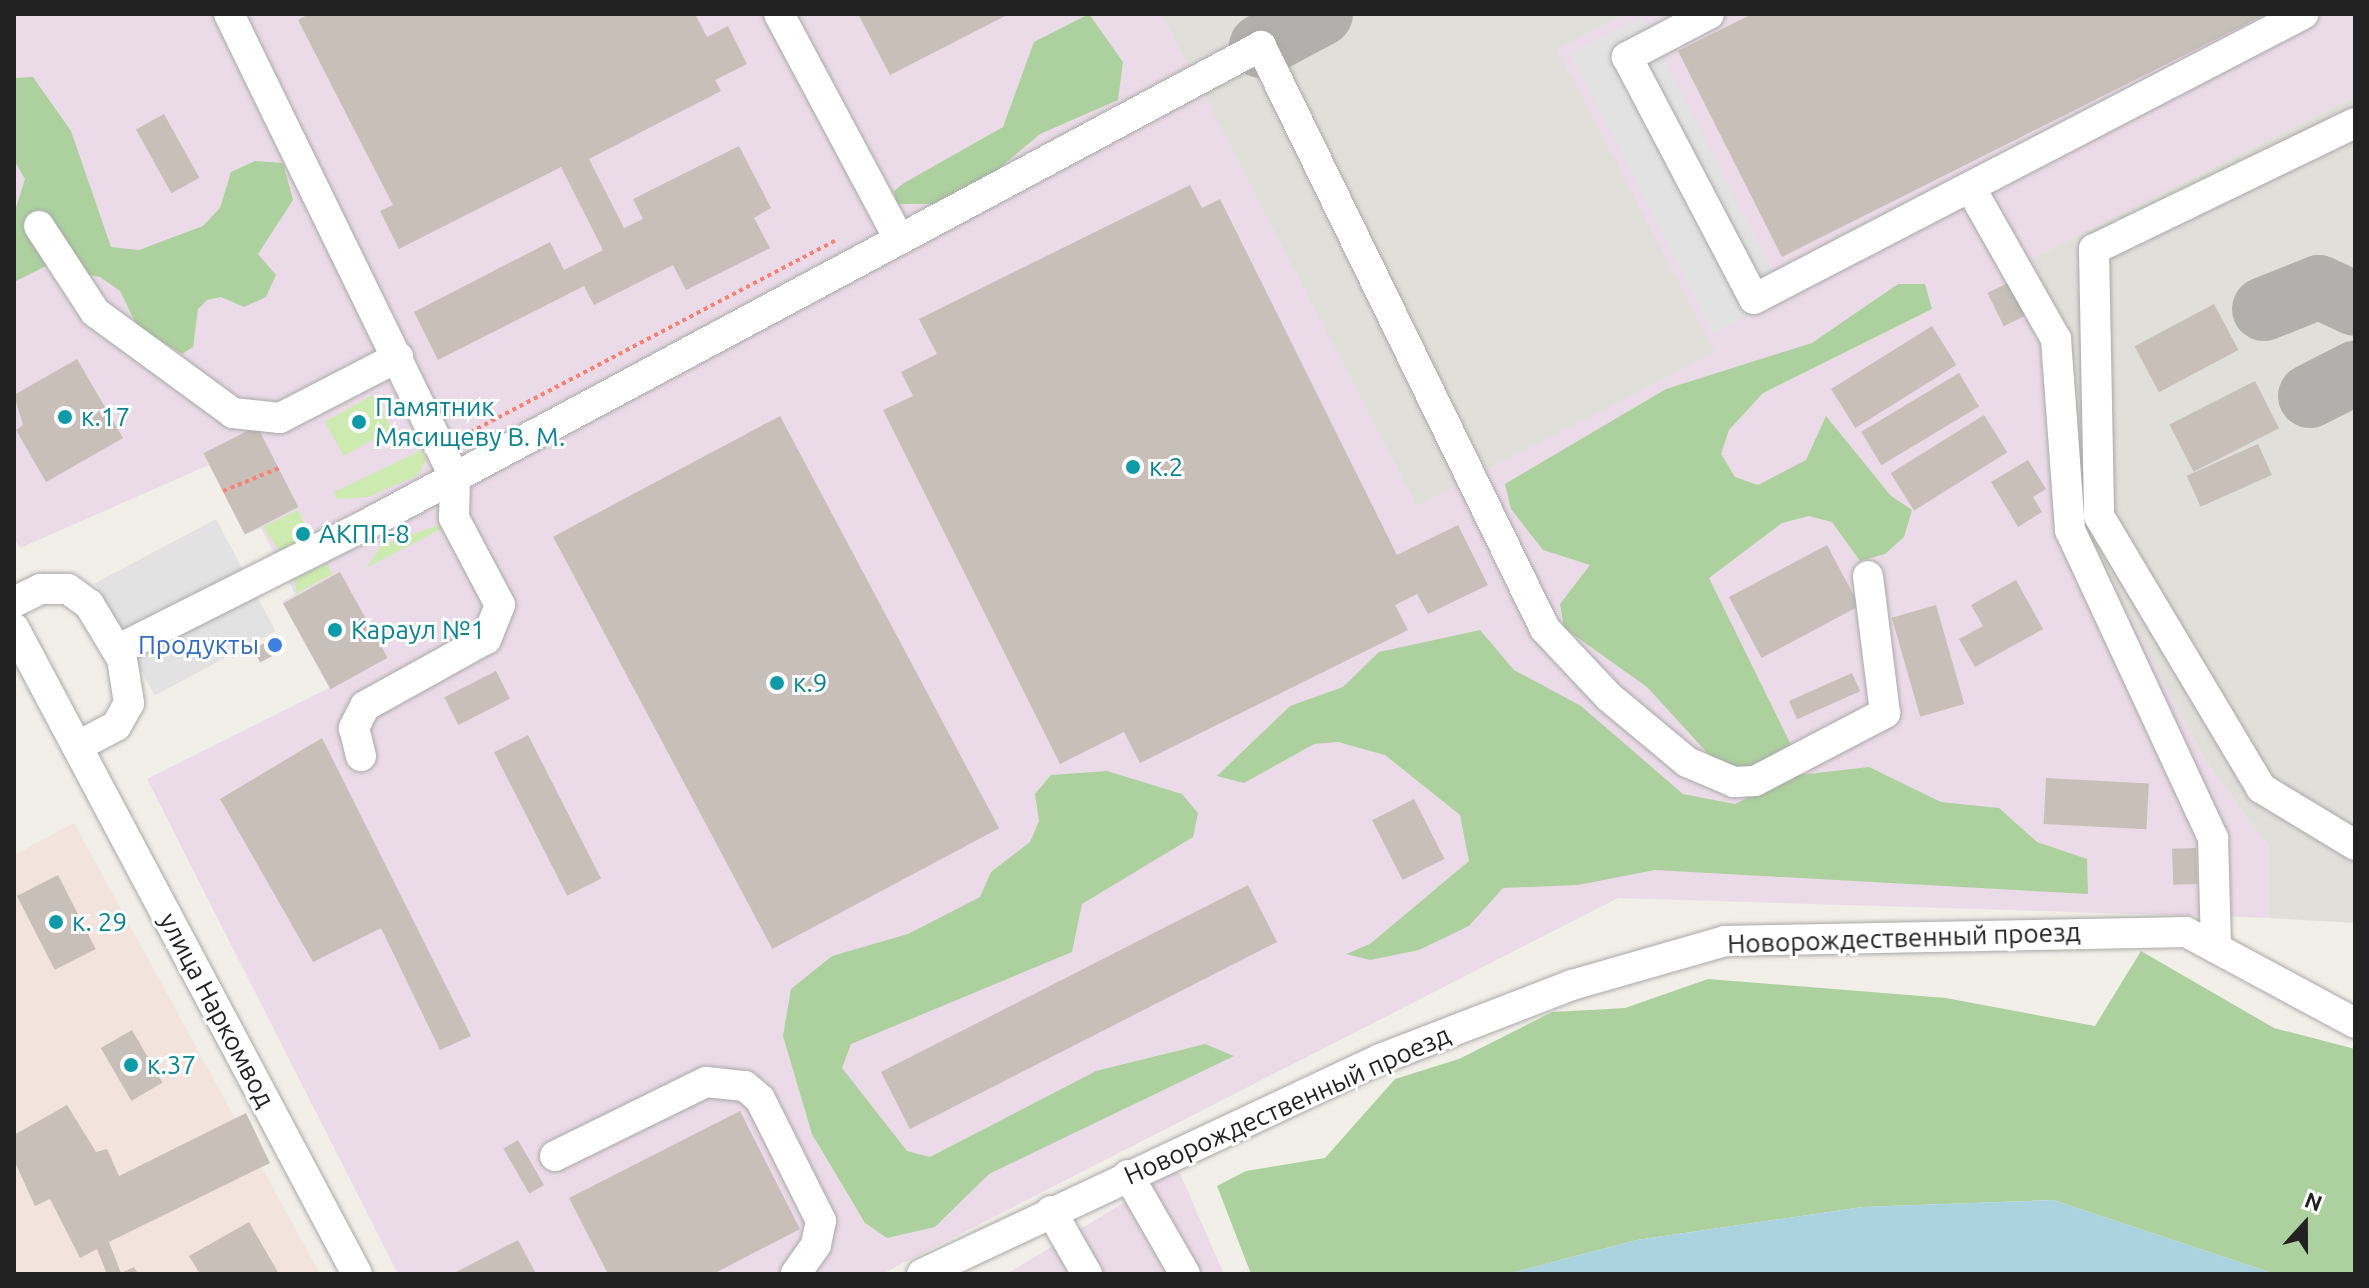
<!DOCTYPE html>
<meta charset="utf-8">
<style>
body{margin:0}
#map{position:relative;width:2369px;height:1288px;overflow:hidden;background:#f2efe9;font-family:Ubuntu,sans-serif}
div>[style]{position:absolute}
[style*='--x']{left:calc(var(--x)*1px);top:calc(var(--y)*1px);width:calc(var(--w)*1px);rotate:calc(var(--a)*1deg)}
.industrial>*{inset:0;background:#ebdbe8}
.military>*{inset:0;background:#f3e3dd}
.airport>*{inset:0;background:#e1dfda}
.grass>*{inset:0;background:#cdebb0;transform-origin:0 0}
.forest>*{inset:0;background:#add19e}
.parking>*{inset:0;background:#e2e2e2;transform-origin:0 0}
.water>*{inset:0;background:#aad3df}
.taxiway>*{height:64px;margin:-32px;padding:0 32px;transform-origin:32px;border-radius:32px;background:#b1b0ac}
.building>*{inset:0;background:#c7bfb8;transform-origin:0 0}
.path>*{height:4px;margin-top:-2px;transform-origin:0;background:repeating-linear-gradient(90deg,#fa8072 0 4px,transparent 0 8px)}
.roads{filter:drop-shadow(0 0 2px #a9a9a9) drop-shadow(0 0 2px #a9a9a9)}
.minor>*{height:30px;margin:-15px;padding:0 15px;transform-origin:15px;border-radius:15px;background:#fff}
.dots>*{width:22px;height:22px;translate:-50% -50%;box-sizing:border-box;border:4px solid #fff;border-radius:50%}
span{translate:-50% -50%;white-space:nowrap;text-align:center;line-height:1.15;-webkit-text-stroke:6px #fff;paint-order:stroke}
.culture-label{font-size:26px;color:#0d838f}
.left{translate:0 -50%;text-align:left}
.shop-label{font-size:26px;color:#366cbe}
.right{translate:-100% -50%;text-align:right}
.street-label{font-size:26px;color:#222}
.frame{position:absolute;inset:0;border:16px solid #222;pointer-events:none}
.north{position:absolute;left:2265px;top:1184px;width:80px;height:80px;-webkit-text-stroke:6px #fff;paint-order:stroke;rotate:21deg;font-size:22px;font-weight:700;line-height:32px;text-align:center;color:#222}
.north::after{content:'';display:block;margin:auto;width:28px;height:36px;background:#222;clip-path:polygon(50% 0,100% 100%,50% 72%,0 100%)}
</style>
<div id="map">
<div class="industrial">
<i style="clip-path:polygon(14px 14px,2355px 14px,2355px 96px,2030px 260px,2069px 331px,2084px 527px,2201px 754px,2270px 849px,2270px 918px,1618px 898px,882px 1274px,398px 1274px,147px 779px,329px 688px,282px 602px,295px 594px,261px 528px,245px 535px,209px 465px,20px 548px,14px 538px)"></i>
<i style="clip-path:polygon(1178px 1169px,1224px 1274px,1007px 1274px,1066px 1238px)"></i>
</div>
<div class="military">
<i style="clip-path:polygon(74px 823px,320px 1274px,14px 1274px,14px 855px)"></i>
</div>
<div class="airport">
<i style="clip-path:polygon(1162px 14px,1624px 14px,1557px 49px,1715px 352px,1417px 506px)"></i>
<i style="clip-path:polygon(2355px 96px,2355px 923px,2270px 918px,2270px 849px,2201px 754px,2084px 527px,2069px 331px,2030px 260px)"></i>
</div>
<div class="grass">
<i style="left:373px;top:395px;width:39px;height:55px;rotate:61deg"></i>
<i style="clip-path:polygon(422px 450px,426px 460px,418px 475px,368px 497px,337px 499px,334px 492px)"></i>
<i style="clip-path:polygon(298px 510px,305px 524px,294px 529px,301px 544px,281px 553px,263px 527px)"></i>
<i style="clip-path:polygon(442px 524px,443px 528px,366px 568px,382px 545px)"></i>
<i style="clip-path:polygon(327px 563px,332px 574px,296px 594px,295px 579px)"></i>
</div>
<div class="forest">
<i style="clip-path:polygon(1089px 14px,1123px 62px,1118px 100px,1040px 134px,975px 189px,939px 204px,897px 204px,894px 191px,904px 183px,1003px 127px,1034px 42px)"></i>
<i style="clip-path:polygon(33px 77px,71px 131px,111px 247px,139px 250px,203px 226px,220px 208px,231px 172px,255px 161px,283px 163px,293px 200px,258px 254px,276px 275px,266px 297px,244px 307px,221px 297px,207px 300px,198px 309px,193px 347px,182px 354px,137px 326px,120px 291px,100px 277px,46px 266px,14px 282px,14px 214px,25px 179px,14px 160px,14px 78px)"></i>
<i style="clip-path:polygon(1898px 284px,1925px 284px,1932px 309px,1763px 393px,1729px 430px,1721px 454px,1735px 477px,1758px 485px,1806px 460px,1826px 416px,1891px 496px,1912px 510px,1904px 537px,1885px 554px,1860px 561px,1832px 522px,1809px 516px,1782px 523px,1709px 578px,1792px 747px,1755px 781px,1713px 759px,1647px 687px,1564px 628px,1560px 604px,1590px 565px,1543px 550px,1511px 509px,1505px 484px,1666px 389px,1812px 343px)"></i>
<i style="clip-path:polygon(1480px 630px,1514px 670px,1581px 706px,1683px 794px,1735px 804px,1791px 776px,1869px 767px,1941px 802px,1999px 808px,2037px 842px,2087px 859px,2088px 894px,1655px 870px,1578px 885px,1503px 888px,1469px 926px,1419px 950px,1370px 960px,1346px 954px,1370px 944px,1469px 861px,1460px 815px,1385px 755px,1338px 742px,1314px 744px,1244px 783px,1217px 776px,1290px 706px,1343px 687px,1379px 652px)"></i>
<i style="clip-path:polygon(1107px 771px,1182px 794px,1198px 813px,1193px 837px,1082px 904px,1072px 952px,851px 1044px,842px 1068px,907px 1151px,930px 1157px,1096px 1071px,1205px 1044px,1234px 1056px,989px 1174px,935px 1227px,887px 1238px,865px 1223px,812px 1134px,783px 1036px,791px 989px,832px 956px,908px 934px,980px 897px,991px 872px,1030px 842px,1039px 821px,1035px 794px,1051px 775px)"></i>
<i style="clip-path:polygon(2141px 951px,2274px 1028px,2355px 1049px,2355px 1274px,2275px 1274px,2053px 1200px,1863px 1207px,1637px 1240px,1507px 1274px,1251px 1274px,1217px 1186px,1246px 1171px,1325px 1158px,1395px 1079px,1459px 1059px,1552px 1012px,1625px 1008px,1708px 979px,1946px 998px,2095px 1026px)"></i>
</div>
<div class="parking">
<i style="left:1643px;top:17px;width:314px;height:81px;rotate:63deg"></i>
<i style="left:216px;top:519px;width:127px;height:137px;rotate:62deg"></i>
</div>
<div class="water">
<i style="clip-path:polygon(2053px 1200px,2275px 1274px,1507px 1274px,1637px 1240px,1863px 1207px)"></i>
</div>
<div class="taxiway">
<i style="--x:1261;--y:46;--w:68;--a:-28.1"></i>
<i style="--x:2264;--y:309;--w:59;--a:-21.8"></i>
<i style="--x:2319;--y:287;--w:40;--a:25"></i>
<i style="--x:2310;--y:396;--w:51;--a:-27.1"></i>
</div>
<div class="building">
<i style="clip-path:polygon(309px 14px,695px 14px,707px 37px,728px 26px,747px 64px,715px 80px,721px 91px,589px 159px,624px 228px,643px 219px,633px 199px,739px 146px,771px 208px,754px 218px,770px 248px,686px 290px,673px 265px,594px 305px,584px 286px,438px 360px,414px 312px,550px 242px,564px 270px,603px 250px,561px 167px,399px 249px,380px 211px,393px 205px,298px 20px)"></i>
<i style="clip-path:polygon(858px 14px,1009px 14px,890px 75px)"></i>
<i style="clip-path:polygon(1752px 14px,2266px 14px,1782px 257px,1678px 51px)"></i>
<i style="left:164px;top:114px;width:73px;height:32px;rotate:61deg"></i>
<i style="clip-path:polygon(1190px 185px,1202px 208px,1220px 199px,1397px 555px,1458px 525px,1488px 585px,1428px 614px,1417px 594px,1395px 605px,1408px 630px,1140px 763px,1124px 732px,1060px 764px,883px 410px,913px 396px,901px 372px,937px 354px,919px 319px)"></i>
<i style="left:2010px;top:282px;width:37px;height:25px;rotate:64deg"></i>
<i style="left:2214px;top:304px;width:52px;height:90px;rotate:62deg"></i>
<i style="left:1932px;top:326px;width:46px;height:119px;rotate:58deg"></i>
<i style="clip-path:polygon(77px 359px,123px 438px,46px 482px,16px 430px,23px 425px,14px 395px)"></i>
<i style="left:1959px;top:373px;width:39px;height:114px;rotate:59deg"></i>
<i style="left:2255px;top:381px;width:53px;height:96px;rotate:63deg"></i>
<i style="left:1984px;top:415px;width:44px;height:110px;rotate:58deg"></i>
<i style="left:780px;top:416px;width:467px;height:257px;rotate:62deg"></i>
<i style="left:257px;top:426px;width:91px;height:60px;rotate:63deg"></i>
<i style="left:2258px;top:444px;width:34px;height:78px;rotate:66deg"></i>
<i style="clip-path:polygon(2028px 460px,2046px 489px,2033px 497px,2042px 512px,2018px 527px,1991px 482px)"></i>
<i style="left:304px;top:527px;width:11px;height:7px;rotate:68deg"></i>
<i style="left:1827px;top:545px;width:69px;height:111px;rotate:62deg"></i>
<i style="left:340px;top:572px;width:98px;height:65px;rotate:61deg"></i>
<i style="clip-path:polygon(2016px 580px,2043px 629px,1975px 667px,1959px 639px,1983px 626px,1971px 605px)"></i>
<i style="left:1936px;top:605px;width:103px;height:46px;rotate:74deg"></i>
<i style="left:276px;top:637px;width:15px;height:26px;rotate:62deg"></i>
<i style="left:496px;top:671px;width:31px;height:58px;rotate:63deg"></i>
<i style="left:1852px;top:673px;width:20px;height:69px;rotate:66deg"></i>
<i style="left:528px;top:735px;width:161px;height:38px;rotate:63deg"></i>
<i style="clip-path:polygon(322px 738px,471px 1036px,440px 1050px,381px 928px,313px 962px,220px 799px)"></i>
<i style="left:2046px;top:778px;width:103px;height:46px;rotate:3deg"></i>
<i style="left:1414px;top:799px;width:67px;height:47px;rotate:63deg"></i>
<i style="left:2196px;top:848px;width:36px;height:24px;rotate:88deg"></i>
<i style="left:58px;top:875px;width:83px;height:46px;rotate:63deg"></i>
<i style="left:1248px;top:885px;width:64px;height:412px;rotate:63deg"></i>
<i style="left:132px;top:1030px;width:61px;height:36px;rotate:60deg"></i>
<i style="clip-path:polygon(67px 1105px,96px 1152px,107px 1149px,119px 1176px,246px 1113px,270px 1163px,109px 1242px,121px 1273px,134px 1267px,138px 1274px,107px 1274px,97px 1249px,80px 1258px,50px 1199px,35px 1206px,14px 1160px,14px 1135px)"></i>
<i style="clip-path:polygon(740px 1111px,800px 1229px,713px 1274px,608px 1274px,569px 1198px)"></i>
<i style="left:518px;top:1140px;width:52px;height:17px;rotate:60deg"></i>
<i style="clip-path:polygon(249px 1222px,279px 1274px,200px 1274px,189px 1256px)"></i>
<i style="clip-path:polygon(518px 1240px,536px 1274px,452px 1274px)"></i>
</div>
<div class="path">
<i style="--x:463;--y:436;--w:424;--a:-27.7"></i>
<i style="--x:223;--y:491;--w:61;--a:-22.3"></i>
</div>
<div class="roads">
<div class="minor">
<i style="--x:229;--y:14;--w:516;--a:64.03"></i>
<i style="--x:455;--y:478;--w:40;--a:91.4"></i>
<i style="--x:454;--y:518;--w:98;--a:62.1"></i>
<i style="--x:500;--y:605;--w:37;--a:112"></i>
<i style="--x:486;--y:639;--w:138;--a:151"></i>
<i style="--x:365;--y:706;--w:25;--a:117"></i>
<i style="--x:354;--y:728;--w:29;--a:76"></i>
<i style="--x:779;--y:14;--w:255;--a:61.9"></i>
<i style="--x:1709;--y:14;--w:93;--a:152.3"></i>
<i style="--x:1627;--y:57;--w:273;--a:62.3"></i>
<i style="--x:1754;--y:299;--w:619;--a:-27.43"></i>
<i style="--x:2355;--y:123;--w:290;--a:154.2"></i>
<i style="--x:2094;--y:249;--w:267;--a:88.9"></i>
<i style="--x:2099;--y:516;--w:317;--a:59.2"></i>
<i style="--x:2261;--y:788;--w:110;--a:31.2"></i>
<i style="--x:1970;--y:187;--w:175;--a:60.5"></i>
<i style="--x:2056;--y:339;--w:192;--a:85.8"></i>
<i style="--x:2070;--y:530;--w:340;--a:65.1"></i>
<i style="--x:2213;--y:838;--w:110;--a:88.4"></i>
<i style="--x:39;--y:226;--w:103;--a:56.9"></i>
<i style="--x:95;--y:312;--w:171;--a:36.2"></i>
<i style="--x:233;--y:413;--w:47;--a:6.1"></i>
<i style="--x:280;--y:418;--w:133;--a:-27.3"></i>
<i style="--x:14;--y:602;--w:30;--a:-26"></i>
<i style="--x:41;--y:589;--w:27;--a:0"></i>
<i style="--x:68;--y:589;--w:26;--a:36"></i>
<i style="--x:89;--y:604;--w:64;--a:59"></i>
<i style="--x:122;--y:659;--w:45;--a:81"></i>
<i style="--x:129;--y:703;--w:26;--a:119"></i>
<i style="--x:116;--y:726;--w:43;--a:152.2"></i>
<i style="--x:14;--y:628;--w:731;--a:62.03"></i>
<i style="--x:117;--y:650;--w:287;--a:-26.7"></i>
<i style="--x:373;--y:521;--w:1007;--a:-28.14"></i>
<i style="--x:1261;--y:46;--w:648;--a:64.03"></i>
<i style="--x:1545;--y:629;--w:93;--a:46.7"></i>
<i style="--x:1609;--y:697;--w:102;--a:39.8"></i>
<i style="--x:1687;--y:762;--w:51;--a:23.1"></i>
<i style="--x:1734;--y:782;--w:21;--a:-3"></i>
<i style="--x:1755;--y:781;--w:147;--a:-27.6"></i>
<i style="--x:1885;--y:713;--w:138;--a:-97.1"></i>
<i style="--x:555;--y:1156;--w:168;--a:-26.1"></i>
<i style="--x:706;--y:1082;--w:39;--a:6"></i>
<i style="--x:745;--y:1086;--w:20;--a:41"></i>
<i style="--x:760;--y:1099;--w:136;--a:63.4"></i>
<i style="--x:821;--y:1221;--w:25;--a:102"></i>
<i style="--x:816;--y:1245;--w:35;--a:125"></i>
<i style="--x:1128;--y:1175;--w:114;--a:60.1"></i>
<i style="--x:1051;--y:1211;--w:73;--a:60.3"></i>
<i style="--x:922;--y:1274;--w:506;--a:-25.15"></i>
<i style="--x:1380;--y:1059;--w:206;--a:-21.1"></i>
<i style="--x:1572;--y:985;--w:159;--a:-16"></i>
<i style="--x:1725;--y:941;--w:461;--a:-1.1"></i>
<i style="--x:2186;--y:932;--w:192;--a:28.3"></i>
</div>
</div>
<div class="dots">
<i style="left:65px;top:417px;background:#0f9aa8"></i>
<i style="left:359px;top:422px;background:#0f9aa8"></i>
<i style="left:1133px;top:467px;background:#0f9aa8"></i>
<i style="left:303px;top:534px;background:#0f9aa8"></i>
<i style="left:335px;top:630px;background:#0f9aa8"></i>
<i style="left:275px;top:645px;background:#3f7fe0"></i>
<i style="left:777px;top:683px;background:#0f9aa8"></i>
<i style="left:56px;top:922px;background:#0f9aa8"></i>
<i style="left:131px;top:1065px;background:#0f9aa8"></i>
</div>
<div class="culture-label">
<span class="left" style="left:375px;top:422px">Памятник<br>Мясищеву В. М.</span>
<span class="left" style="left:81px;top:417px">к.17</span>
<span class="left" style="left:1149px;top:467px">к.2</span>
<span class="left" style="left:319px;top:534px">АКПП-8</span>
<span class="left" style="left:351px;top:630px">Караул №1</span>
<span class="left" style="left:793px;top:683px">к.9</span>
<span class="left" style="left:72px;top:922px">к. 29</span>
<span class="left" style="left:147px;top:1065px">к.37</span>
</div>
<div class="shop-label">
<span class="right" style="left:259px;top:645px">Продукты</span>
</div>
<div class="street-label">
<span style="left:1904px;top:938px;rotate:-2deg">Новорождественный проезд</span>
<span style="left:217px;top:1010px;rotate:62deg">улица Наркомвод</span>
<span style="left:1287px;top:1105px;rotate:-24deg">Новорождественный проезд</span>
</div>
<div class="frame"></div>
<div class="north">N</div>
</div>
